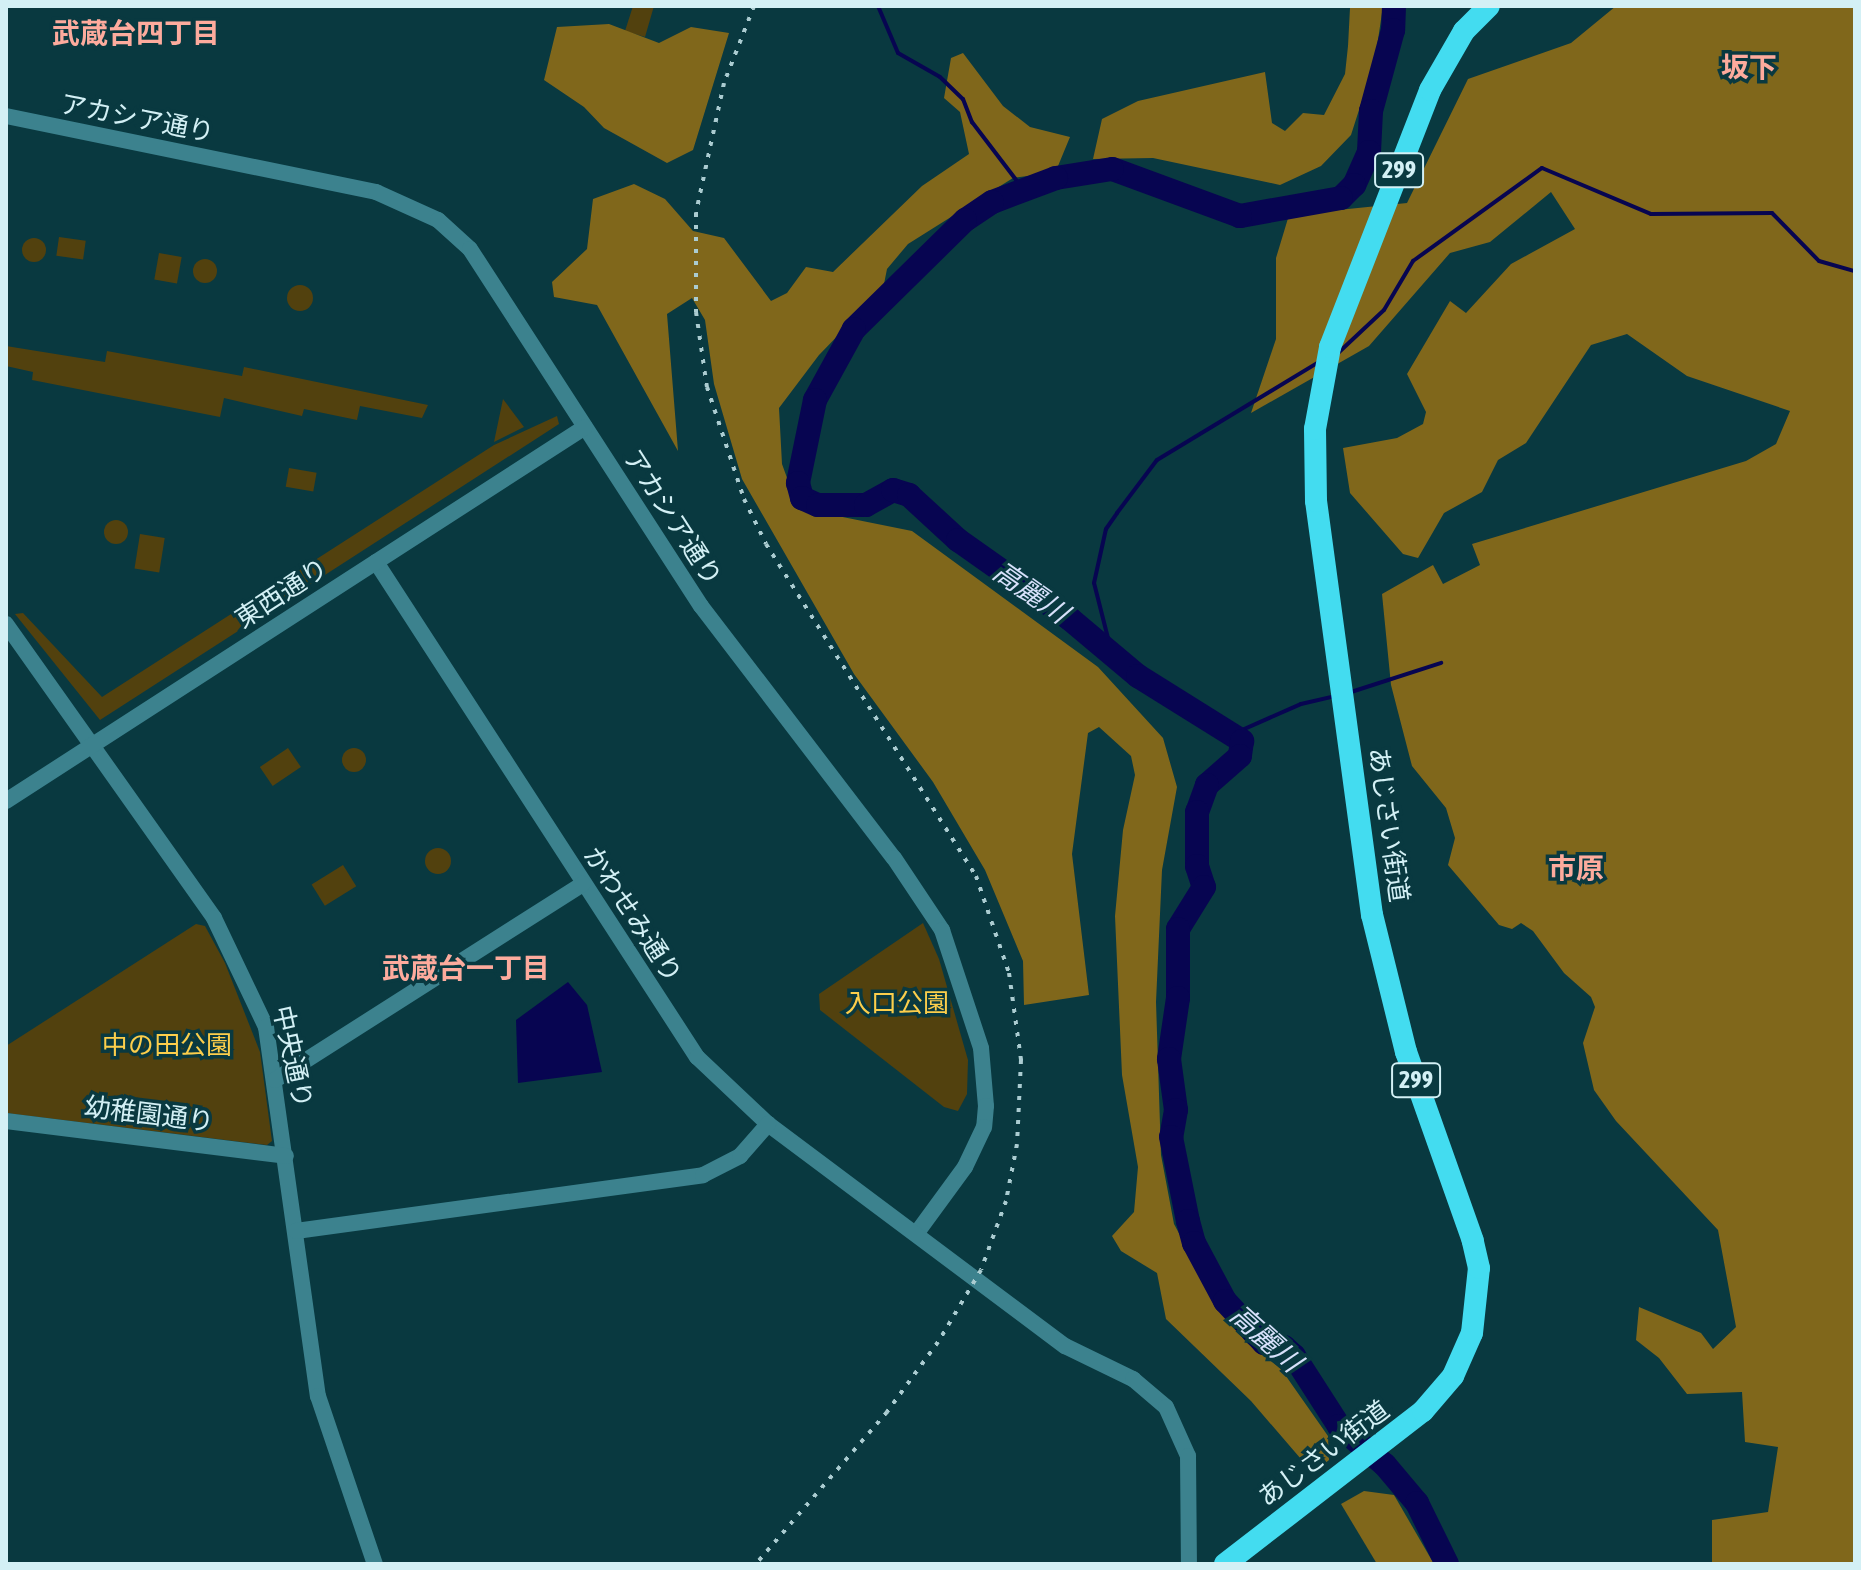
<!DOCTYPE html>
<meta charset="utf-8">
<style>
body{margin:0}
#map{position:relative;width:1861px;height:1570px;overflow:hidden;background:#093940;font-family:"Asap Condensed","Noto Sans JP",sans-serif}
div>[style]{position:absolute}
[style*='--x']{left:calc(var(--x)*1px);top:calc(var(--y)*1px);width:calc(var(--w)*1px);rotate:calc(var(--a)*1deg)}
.green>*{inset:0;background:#52410e;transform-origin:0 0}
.round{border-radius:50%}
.forest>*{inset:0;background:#80671b}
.water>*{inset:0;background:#070551}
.stream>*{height:4px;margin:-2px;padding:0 2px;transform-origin:2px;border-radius:2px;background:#070551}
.river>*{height:24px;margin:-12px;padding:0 12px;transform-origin:12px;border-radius:12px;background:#070551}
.tertiary>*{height:16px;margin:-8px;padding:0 8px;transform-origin:8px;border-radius:8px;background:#3c828e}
.trunk>*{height:22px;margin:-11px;padding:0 11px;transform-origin:11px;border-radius:11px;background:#43dcf0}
.rail>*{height:4px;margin-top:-2px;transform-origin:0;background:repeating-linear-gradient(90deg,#abccd1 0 4px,transparent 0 12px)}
span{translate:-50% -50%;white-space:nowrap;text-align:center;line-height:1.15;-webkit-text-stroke:7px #093940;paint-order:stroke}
.shield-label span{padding:2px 6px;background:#093940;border:2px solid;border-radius:6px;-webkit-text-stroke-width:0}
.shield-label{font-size:24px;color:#d3f0f5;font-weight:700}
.street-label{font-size:26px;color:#d3f0f5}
.park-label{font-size:26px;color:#fcce4b}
.neighbourhood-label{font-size:28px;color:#fdab9d;font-weight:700}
.water-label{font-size:28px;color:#d7e1fb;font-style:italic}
.frame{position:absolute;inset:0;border:8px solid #d3f0f5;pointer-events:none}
</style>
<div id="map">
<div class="green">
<i style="clip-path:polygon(633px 6px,654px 6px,645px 37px,625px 31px)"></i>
<i style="left:59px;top:237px;width:27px;height:19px;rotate:8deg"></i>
<i class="round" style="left:22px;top:238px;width:24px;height:24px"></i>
<i style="left:159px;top:253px;width:23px;height:27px;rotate:10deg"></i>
<i class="round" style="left:193px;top:259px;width:24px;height:24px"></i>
<i class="round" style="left:287px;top:285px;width:26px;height:26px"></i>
<i style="clip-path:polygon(6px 346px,105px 362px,107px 351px,242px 376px,244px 367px,428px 405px,422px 418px,360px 406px,357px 420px,304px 409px,302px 416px,224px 398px,220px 417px,32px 380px,33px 372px,6px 366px)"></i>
<i style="clip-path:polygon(503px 399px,524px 427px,494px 442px)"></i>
<i style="clip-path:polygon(557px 416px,559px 424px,100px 720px,15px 614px,23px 613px,102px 697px,494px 445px)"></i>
<i style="left:289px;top:468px;width:28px;height:19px;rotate:10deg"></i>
<i class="round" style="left:104px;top:520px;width:24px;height:24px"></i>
<i style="left:140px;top:534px;width:25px;height:35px;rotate:9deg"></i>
<i class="round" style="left:342px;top:748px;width:24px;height:24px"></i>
<i style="left:288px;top:748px;width:23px;height:34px;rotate:56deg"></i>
<i class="round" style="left:425px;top:848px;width:26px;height:26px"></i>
<i style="left:343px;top:865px;width:25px;height:37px;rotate:58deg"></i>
<i style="clip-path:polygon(923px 923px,939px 959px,968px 1060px,967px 1094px,958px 1111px,944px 1107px,820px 1010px,819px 994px)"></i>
<i style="clip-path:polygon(196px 924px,205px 926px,225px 963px,260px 1052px,272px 1141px,267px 1145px,6px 1113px,6px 1046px)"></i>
</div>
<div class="forest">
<i style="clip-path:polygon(1331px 6px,1383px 6px,1375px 60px,1351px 135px,1321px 166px,1280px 185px,1153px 158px,1093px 159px,1102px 119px,1138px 101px,1265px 72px,1272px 123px,1285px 131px,1303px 113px,1324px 115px,1345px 74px,1348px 46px,1350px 8px)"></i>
<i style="clip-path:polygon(1616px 6px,1855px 6px,1855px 1564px,1712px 1564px,1712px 1520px,1768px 1512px,1778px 1447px,1745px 1442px,1742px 1392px,1687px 1394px,1659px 1358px,1636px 1340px,1639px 1307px,1701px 1333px,1713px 1349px,1736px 1327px,1718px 1230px,1616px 1121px,1594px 1090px,1583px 1043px,1595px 1007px,1591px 997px,1564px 973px,1533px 931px,1521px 923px,1512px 929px,1499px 925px,1448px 865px,1455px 838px,1446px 808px,1412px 766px,1391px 685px,1382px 594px,1433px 565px,1443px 584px,1480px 565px,1472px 544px,1746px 461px,1776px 444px,1790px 411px,1687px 376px,1627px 334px,1591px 345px,1526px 443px,1498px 460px,1482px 492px,1444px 513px,1418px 558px,1403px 554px,1350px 493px,1343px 448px,1397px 438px,1423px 424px,1426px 412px,1407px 374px,1450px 301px,1466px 313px,1511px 264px,1575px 229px,1551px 192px,1490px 242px,1450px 253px,1369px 346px,1251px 413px,1276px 339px,1276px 258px,1289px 215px,1407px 203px,1468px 79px,1571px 43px)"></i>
<i style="clip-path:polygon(609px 24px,659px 43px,691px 27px,729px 33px,693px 150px,667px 163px,604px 128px,584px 107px,544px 80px,557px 27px)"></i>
<i style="clip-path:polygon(963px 53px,1003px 106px,1030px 127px,1070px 137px,1058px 166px,1051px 173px,1013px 178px,908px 244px,887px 269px,883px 289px,819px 355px,779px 408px,782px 464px,798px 508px,912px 531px,1098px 667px,1163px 738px,1177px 787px,1162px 870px,1156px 1002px,1161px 1155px,1174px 1224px,1222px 1314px,1247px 1343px,1281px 1369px,1328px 1436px,1329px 1460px,1313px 1473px,1251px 1401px,1166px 1319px,1157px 1273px,1121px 1251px,1112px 1236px,1134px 1212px,1138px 1167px,1122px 1075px,1115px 916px,1123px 830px,1135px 775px,1131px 756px,1099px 727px,1088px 733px,1072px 854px,1089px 995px,1024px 1005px,1023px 961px,985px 870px,933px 782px,854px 674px,742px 479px,714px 384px,705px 320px,692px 298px,667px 314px,678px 451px,597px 305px,554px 297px,552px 282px,587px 249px,593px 199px,634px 184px,665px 199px,693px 231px,724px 238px,771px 301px,787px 293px,806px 267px,833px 272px,922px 186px,969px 154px,960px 112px,944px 98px,951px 58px)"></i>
<i style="clip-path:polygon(1364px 1491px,1394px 1495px,1434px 1564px,1377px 1564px,1341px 1504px)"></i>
</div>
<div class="water">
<i style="clip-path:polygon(568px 982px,587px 1005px,602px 1072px,518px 1083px,516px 1020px)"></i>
</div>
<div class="stream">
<i style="--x:878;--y:6;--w:51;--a:66.9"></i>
<i style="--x:898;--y:53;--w:48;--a:29.7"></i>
<i style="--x:940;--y:77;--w:32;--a:44"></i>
<i style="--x:963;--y:99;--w:25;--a:69"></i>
<i style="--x:972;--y:122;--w:84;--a:52.7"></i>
<i style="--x:1337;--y:354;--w:64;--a:-43.1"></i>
<i style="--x:1384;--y:310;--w:57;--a:-59.4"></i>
<i style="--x:1413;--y:261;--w:159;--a:-35.8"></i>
<i style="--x:1542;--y:168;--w:118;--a:22.9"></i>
<i style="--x:1651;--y:214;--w:121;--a:-0.5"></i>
<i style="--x:1772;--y:213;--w:67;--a:45.6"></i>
<i style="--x:1819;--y:261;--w:37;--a:16"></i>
<i style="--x:1112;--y:654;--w:73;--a:-104.2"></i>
<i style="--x:1094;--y:583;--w:55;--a:-77.5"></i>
<i style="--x:1106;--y:529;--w:19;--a:-55"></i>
<i style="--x:1117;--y:513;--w:66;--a:-53"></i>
<i style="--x:1157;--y:460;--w:189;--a:-31.2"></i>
<i style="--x:1348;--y:693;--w:98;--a:-17.9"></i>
<i style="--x:1233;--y:734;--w:74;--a:-23.8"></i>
<i style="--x:1301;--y:704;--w:36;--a:-13"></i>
</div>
<div class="river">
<i style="--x:1394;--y:6;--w:24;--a:92"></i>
<i style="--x:1393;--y:30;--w:84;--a:105.2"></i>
<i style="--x:1371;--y:111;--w:41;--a:92.8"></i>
<i style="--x:1369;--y:152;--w:36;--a:114"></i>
<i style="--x:1354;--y:185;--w:18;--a:135"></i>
<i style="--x:1341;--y:198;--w:103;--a:169.9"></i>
<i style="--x:1240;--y:216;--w:136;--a:-159.8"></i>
<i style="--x:1112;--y:169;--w:57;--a:170.9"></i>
<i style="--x:1056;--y:178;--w:68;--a:159.4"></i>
<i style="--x:992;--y:202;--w:32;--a:146"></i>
<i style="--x:965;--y:220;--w:156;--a:135.5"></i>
<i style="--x:854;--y:329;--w:81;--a:118.8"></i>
<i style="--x:815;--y:400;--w:85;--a:101.6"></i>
<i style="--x:798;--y:483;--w:16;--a:75"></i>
<i style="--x:802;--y:498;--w:17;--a:24"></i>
<i style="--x:818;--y:505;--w:48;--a:0"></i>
<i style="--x:866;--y:505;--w:31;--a:-29"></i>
<i style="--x:893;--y:490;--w:17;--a:17"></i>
<i style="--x:909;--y:495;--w:67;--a:42.6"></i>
<i style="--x:958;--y:540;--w:137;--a:35.2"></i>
<i style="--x:1070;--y:619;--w:89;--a:40"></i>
<i style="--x:1138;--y:676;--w:123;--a:32"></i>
<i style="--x:1242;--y:741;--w:15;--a:98"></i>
<i style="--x:1240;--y:756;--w:44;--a:138.7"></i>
<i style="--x:1207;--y:785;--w:29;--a:110"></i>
<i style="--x:1197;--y:812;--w:54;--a:90"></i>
<i style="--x:1197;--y:866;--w:22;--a:72"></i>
<i style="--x:1204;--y:887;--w:49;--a:121.8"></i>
<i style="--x:1178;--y:929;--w:69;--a:90"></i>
<i style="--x:1178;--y:998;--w:62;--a:98.4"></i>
<i style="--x:1169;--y:1059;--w:51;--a:82.2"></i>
<i style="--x:1176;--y:1110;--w:27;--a:100"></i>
<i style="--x:1171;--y:1137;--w:86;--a:78.6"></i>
<i style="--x:1188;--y:1221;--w:23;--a:75"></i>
<i style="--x:1194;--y:1243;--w:66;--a:61.9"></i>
<i style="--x:1225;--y:1301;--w:57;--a:47.1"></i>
<i style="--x:1264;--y:1343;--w:20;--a:11"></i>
<i style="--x:1284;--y:1347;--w:13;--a:42"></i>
<i style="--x:1294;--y:1356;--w:83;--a:57.3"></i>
<i style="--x:1339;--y:1426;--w:60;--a:40.3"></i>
<i style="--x:1385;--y:1465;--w:50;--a:49.9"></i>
<i style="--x:1417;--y:1503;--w:68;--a:63.8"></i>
</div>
<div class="tertiary">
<i style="--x:6;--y:116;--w:378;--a:11.6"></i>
<i style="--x:376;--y:192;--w:68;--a:24.3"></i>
<i style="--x:438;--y:220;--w:43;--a:42.2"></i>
<i style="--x:470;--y:249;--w:425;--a:57.1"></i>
<i style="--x:701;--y:606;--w:317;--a:52.6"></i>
<i style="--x:894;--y:858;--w:87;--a:56.3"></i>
<i style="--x:942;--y:930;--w:124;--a:71.7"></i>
<i style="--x:981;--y:1048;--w:58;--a:85.1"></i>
<i style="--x:986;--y:1106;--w:21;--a:95"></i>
<i style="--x:984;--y:1127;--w:44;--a:115.4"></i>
<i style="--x:965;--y:1167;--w:83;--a:126.2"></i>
<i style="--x:376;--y:562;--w:590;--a:57.04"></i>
<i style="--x:697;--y:1057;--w:98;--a:43.3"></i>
<i style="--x:768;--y:1124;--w:371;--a:36.8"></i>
<i style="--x:1065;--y:1346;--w:76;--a:25.9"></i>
<i style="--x:1133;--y:1379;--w:43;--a:40.3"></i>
<i style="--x:1166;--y:1407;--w:54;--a:65.8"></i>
<i style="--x:1188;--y:1456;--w:108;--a:89.5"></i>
<i style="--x:6;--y:624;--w:360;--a:54.7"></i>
<i style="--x:214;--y:918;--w:121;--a:64.5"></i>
<i style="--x:266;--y:1027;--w:373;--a:82"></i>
<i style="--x:318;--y:1396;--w:177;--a:71.3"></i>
<i style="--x:6;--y:801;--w:689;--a:-32.86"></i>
<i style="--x:275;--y:1080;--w:365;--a:-32.5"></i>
<i style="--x:6;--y:1121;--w:282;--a:7.1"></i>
<i style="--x:296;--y:1231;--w:411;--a:-7.8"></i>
<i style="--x:703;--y:1175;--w:42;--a:-27.2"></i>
<i style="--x:740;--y:1156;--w:43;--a:-48.8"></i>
</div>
<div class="trunk">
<i style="--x:1225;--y:1564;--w:250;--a:-37.7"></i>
<i style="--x:1423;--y:1411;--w:46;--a:-49.4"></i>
<i style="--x:1453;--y:1376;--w:47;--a:-66.2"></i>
<i style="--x:1472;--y:1333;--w:65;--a:-83.9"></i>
<i style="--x:1479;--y:1268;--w:28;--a:-103"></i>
<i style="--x:1473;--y:1241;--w:201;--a:-109.5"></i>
<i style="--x:1406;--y:1052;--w:141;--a:-103.9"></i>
<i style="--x:1372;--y:915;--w:418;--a:-97.7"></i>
<i style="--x:1316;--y:501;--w:72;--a:-90.8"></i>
<i style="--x:1315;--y:429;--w:83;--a:-79.6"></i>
<i style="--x:1330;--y:347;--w:276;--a:-68.7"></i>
<i style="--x:1430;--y:90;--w:68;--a:-60"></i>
<i style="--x:1464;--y:31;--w:35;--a:-45"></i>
</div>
<div class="rail">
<i style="--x:754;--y:6;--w:83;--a:111.3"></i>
<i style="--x:724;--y:83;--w:133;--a:102.2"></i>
<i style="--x:696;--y:213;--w:99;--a:90"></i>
<i style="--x:696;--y:312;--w:76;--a:81.7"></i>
<i style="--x:707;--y:387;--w:118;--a:71.7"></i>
<i style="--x:744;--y:499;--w:50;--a:63.9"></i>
<i style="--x:766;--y:544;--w:393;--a:57.7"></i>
<i style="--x:976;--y:876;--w:102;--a:71.2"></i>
<i style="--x:1009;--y:973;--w:88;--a:82.1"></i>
<i style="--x:1021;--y:1060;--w:84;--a:92.7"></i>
<i style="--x:1017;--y:1144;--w:58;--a:100.9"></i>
<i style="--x:1006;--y:1201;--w:73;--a:109.9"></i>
<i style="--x:981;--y:1270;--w:84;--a:120.8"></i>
<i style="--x:938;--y:1342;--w:87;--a:126.1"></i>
<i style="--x:887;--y:1412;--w:201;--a:130.8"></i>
</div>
<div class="shield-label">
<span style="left:1399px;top:170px">299</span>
<span style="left:1416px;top:1080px">299</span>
</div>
<div class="street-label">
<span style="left:137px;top:119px;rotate:11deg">アカシア通り</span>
<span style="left:672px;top:518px;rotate:57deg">アカシア通り</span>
<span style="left:282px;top:594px;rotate:-33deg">東西通り</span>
<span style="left:1388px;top:825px;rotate:82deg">あじさい街道</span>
<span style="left:632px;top:915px;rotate:57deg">かわせみ通り</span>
<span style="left:292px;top:1057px;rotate:78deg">中央通り</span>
<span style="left:149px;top:1115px;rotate:7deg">幼稚園通り</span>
<span style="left:1324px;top:1454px;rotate:-37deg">あじさい街道</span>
</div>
<div class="park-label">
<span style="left:897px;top:1004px">入口公園</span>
<span style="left:167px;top:1046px">中の田公園</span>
</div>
<div class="neighbourhood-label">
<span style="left:136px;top:33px">武蔵台四丁目</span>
<span style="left:1749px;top:67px">坂下</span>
<span style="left:1576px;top:868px">市原</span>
<span style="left:466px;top:968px">武蔵台一丁目</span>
</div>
<div class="water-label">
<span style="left:1031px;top:592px;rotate:35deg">高麗川</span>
<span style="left:1266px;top:1338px;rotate:42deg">高麗川</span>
</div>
<div class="frame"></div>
</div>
